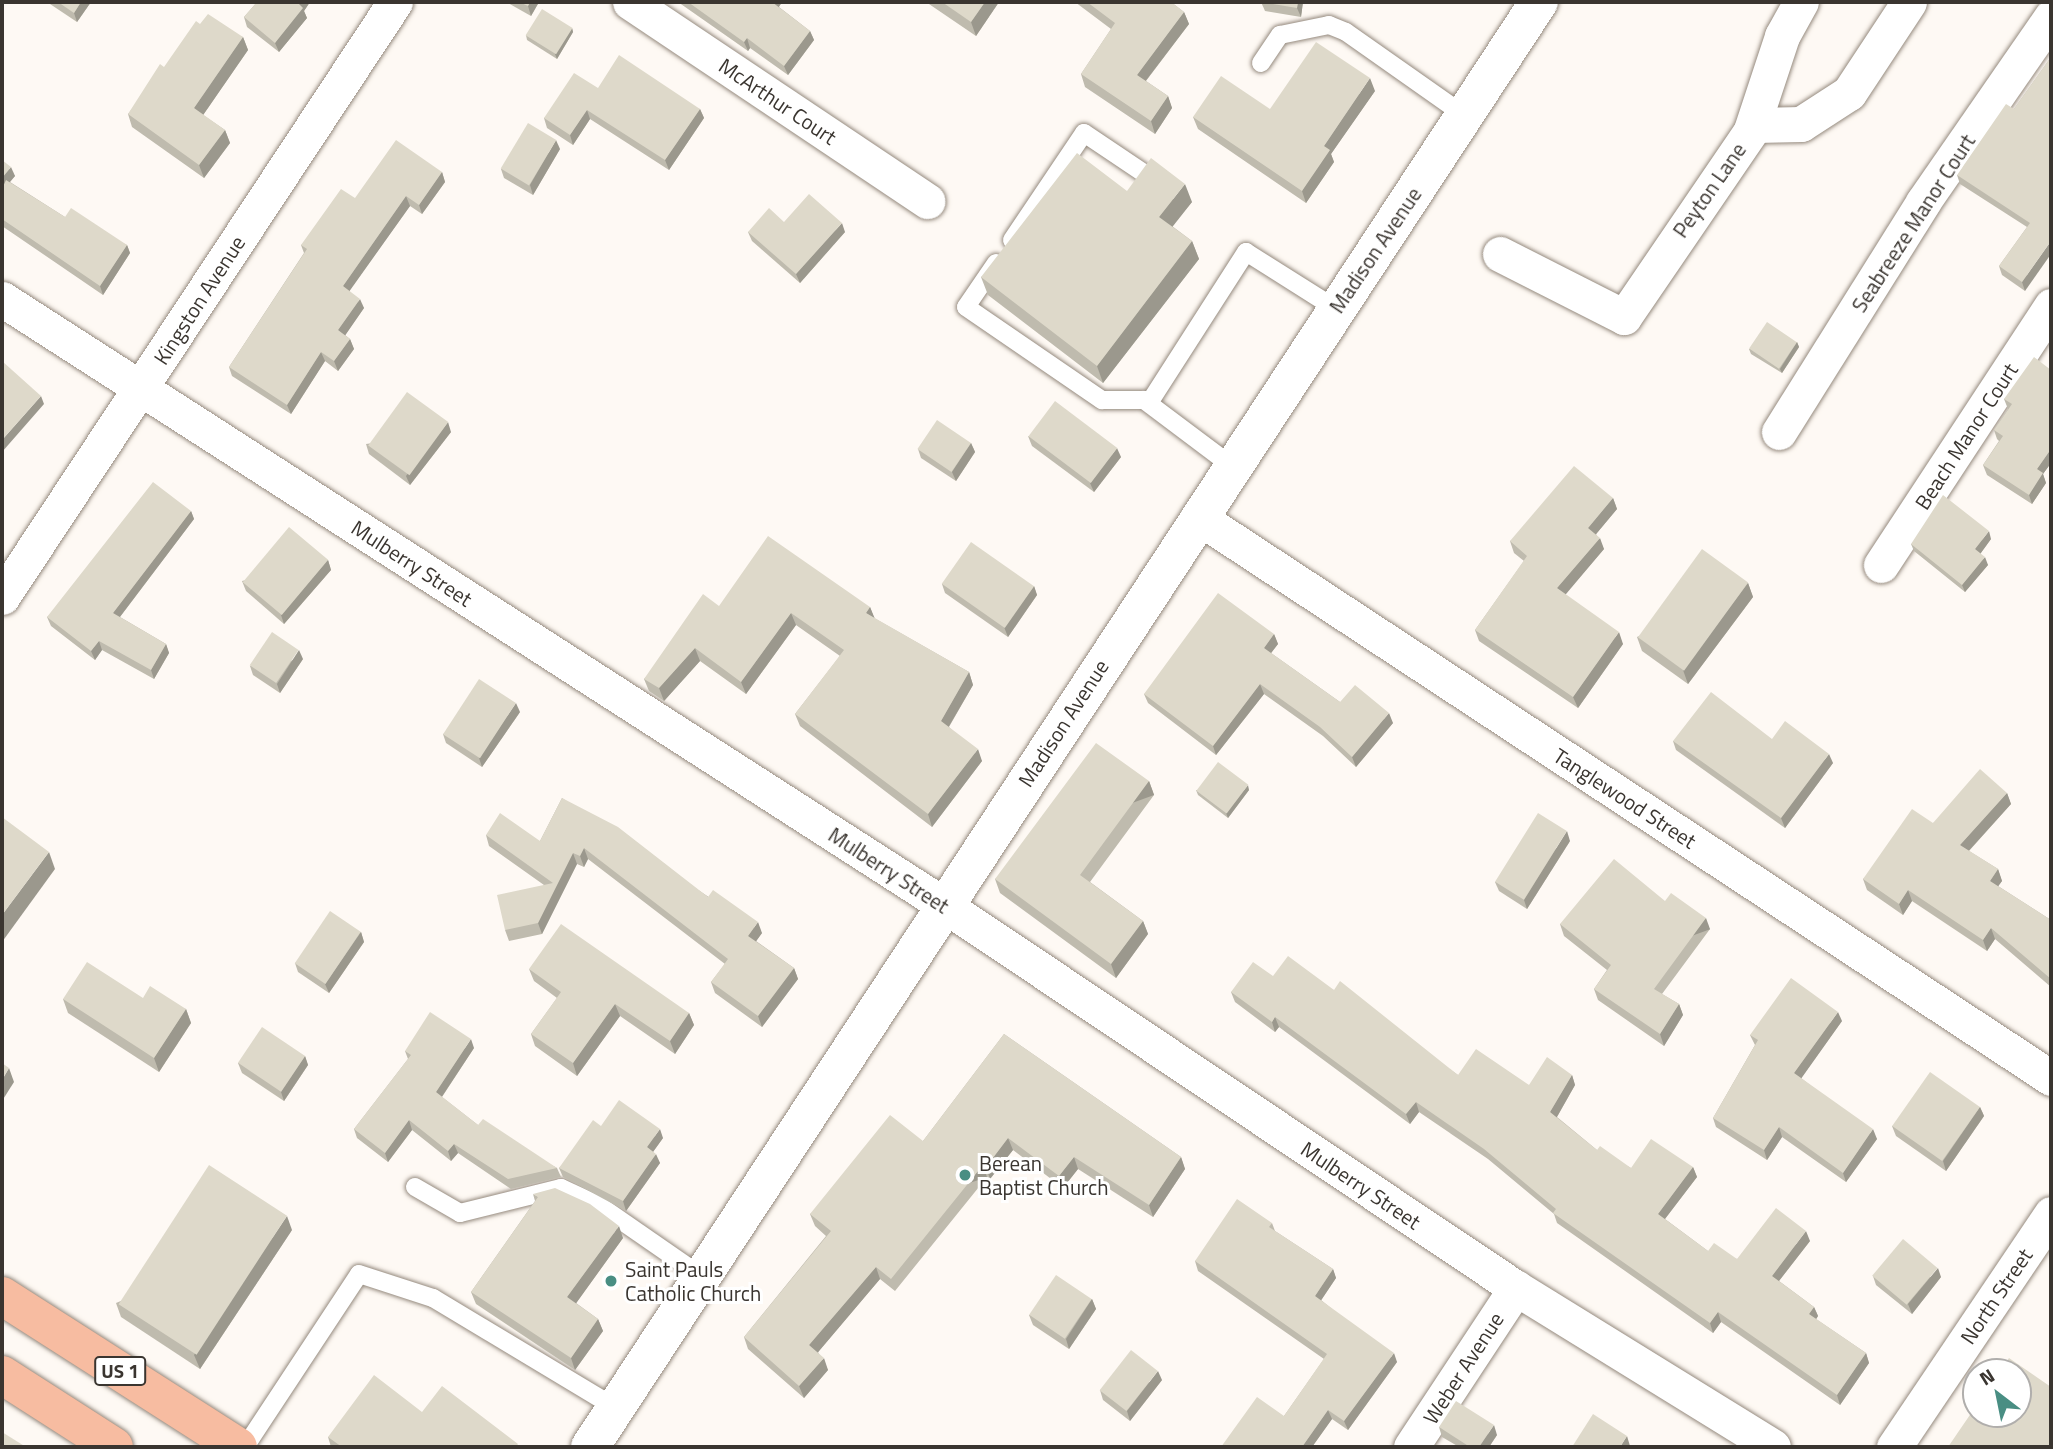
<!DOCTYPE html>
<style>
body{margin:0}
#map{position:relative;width:2053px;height:1449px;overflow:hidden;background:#fef9f4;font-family:"Titillium Web",sans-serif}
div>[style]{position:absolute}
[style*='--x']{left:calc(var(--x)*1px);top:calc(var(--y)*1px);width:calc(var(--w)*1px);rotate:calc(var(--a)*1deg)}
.roads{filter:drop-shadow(0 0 2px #958a7e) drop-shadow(0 0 2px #958a7e)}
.lane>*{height:18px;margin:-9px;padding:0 9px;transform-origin:9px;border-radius:9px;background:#fff}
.street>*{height:35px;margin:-17.5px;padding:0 17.5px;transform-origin:17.5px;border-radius:17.5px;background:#fff}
.secondary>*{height:38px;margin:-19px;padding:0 19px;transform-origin:19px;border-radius:19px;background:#fff}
.primary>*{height:38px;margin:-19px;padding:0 19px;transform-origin:19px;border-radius:19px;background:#f7bca1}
.wall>*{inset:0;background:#bfbbae}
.shaded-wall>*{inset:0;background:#9b988d;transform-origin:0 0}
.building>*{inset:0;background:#ded9ca;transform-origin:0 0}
.dots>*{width:19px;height:19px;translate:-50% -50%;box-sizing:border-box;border:4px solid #fff;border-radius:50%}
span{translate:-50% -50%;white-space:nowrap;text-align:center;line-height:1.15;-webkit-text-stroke:6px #fff;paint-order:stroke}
.shield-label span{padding:2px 5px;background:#fff;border:2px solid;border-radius:5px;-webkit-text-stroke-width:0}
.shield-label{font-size:19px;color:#3a3530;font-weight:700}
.street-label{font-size:21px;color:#3a3530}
.poi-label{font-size:21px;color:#3a3530}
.left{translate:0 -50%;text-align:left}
.frame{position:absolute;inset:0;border:4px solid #3a3530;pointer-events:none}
.north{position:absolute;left:1962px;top:1358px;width:70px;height:70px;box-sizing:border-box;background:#fff;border:2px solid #b0aeac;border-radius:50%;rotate:328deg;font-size:19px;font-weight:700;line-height:28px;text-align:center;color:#3a3530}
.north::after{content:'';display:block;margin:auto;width:24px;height:32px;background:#498e83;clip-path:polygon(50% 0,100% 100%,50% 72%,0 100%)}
</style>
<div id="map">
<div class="roads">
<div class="lane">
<i style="--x:1261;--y:63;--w:34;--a:-56"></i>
<i style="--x:1280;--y:35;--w:50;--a:-11.5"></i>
<i style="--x:1329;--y:25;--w:18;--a:22"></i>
<i style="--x:1346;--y:32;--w:144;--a:35.1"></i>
<i style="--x:1012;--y:240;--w:129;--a:-56.1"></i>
<i style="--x:1084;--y:133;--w:70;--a:33.9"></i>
<i style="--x:996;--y:263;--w:53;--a:124.3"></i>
<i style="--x:966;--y:307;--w:165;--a:34.4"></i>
<i style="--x:1102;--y:400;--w:49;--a:0"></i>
<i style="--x:1151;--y:400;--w:176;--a:-57.3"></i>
<i style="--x:1246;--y:252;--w:107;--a:32.3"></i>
<i style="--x:1144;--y:400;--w:110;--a:36.9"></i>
<i style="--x:415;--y:1187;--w:52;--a:30"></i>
<i style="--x:460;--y:1213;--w:104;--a:-13.9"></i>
<i style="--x:561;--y:1188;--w:43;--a:24.8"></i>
<i style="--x:600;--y:1206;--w:123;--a:34.7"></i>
<i style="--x:245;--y:1447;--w:207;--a:-56.6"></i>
<i style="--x:359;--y:1274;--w:78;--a:18"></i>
<i style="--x:433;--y:1298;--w:214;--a:31"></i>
</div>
<div class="street">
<i style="--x:630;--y:2;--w:358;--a:33.8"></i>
<i style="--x:1751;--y:130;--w:99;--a:-71.7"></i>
<i style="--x:1782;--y:36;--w:39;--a:-61"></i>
<i style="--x:1500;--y:254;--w:139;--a:26.9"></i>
<i style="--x:1624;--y:317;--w:232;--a:-55.7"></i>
<i style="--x:1755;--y:125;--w:46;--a:-1.2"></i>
<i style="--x:1801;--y:124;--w:57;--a:-32.9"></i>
<i style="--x:1849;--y:93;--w:109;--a:-56.6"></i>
<i style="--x:2;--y:299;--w:1120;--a:32.75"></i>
<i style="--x:944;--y:905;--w:688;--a:33.81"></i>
<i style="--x:1516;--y:1288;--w:302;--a:31.7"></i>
<i style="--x:1779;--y:432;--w:271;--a:-57.9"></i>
<i style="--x:1923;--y:202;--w:225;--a:-55.3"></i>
<i style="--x:1198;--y:517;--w:1021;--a:33.33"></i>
<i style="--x:1881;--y:565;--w:310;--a:-56.7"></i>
<i style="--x:2;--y:597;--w:713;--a:-56.56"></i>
<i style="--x:1411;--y:1447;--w:191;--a:-56.6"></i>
<i style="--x:1894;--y:1447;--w:281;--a:-56"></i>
</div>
<div class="secondary">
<i style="--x:590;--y:1447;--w:1729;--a:-56.71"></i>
</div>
<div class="primary">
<i style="--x:2;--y:1296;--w:280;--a:32.6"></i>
<i style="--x:2;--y:1375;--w:133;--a:32.7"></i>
</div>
</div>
<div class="wall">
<i style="clip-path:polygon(47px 2px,91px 2px,77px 22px)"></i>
<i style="clip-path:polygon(257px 2px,310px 2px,304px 11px,307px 18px,279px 52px,247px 27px,244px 17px)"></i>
<i style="clip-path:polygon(506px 2px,539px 2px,531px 16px)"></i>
<i style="clip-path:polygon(678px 2px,782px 2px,779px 7px,810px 31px,814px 40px,788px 75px,750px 48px,748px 51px)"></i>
<i style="clip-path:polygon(926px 2px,999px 2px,976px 36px)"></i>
<i style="clip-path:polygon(1075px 2px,1171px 2px,1184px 12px,1189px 24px,1146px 81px,1168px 96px,1172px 108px,1155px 134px,1085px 87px,1081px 74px,1111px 29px)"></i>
<i style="clip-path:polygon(1261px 2px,1303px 2px,1301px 17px,1265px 11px)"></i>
<i style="clip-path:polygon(200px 24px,243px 37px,248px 50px,203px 115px,225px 130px,230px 143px,204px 178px,132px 127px,128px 114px)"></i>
<i style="clip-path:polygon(572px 28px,573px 32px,557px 59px,527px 40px,526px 35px)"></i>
<i style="clip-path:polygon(2051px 57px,2025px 291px,2002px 275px,1999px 266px,2027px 227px,1960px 184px,1957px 175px,2014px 109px)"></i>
<i style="clip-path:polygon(598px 88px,700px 109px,704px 118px,669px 170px,590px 119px,573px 145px,547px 128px,544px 118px)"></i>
<i style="clip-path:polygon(1375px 91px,1331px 154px,1334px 162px,1306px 203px,1198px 129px,1193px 117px,1270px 109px)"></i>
<i style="clip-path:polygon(560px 149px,533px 195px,504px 178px,501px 169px)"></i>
<i style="clip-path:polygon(2px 160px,15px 176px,10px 182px,65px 217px,127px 245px,130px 253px,103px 295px,2px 226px)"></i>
<i style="clip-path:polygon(442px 172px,445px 182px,422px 214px,410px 206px,349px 291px,364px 308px,345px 335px,350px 339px,354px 349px,338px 371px,325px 361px,291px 414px,232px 376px,229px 367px,304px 253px,301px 245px)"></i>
<i style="clip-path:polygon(1127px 191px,1192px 202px,1172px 226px,1192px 241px,1199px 259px,1103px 383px,988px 295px,981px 277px)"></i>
<i style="clip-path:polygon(784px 222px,845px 232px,800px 283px,752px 241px,748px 232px)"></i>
<i style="clip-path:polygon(1797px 342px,1799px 347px,1782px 373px,1751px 354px,1749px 349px)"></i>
<i style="clip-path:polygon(2051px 370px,2051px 463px,2043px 474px,2046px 483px,2032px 504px,1987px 475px,1983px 465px,1999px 441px,1997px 439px,1994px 430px,2008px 409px,2004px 399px)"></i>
<i style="clip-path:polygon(451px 432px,410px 485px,369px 454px,366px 444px)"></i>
<i style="clip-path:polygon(1028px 436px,1121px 457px,1094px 492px,1032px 446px)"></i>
<i style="clip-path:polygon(971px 443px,975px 452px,956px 481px,921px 458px,918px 449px)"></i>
<i style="clip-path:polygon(1613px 498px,1617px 509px,1596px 534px,1604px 549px,1565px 594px,1623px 644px,1578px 708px,1479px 641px,1475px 630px,1524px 561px,1514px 553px,1510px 541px)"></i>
<i style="clip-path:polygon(191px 511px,194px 519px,120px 617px,166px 644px,169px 653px,154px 679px,102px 650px,95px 660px,51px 626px,47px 617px)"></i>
<i style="clip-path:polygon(1991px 539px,1980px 554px,1988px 565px,1965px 592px,1914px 551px,1911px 544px)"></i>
<i style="clip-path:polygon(328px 560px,331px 570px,284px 624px,246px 591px,242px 581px)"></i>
<i style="clip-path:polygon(1748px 583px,1753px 597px,1688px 684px,1642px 651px,1637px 637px)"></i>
<i style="clip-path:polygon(942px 584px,1034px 586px,1037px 595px,1008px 637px,945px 593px)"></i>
<i style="clip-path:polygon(719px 606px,870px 607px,874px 618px,969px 672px,973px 685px,949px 727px,982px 761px,932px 827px,800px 726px,795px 714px,840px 656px,796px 625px,746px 694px,700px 661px,664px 701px,649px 691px,644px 679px)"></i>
<i style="clip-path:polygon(1274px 634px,1278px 644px,1271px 653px,1340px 702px,1393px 723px,1356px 767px,1323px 736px,1264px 694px,1216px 755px,1148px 703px,1144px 694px)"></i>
<i style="clip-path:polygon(303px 659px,280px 693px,253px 675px,250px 666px)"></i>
<i style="clip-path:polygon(520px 712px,482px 767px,446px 743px,443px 734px)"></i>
<i style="clip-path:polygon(1772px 739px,1833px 763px,1785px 828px,1676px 750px,1673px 741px)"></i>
<i style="clip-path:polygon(1149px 781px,1154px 795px,1090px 882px,1143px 921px,1148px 934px,1116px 978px,1000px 893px,995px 879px)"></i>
<i style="clip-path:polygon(1196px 790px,1249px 790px,1228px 818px,1198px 795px)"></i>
<i style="clip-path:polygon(2007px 793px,2011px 804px,1969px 851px,1998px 869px,2002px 881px,1998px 886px,2051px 920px,2051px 987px,1995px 939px,1987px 951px,1912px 901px,1903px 915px,1867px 890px,1863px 879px,1933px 823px)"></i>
<i style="clip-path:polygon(562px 798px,762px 933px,756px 941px,794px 968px,798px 979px,762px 1027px,715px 993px,711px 982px,725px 964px,588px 859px,584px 867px,577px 864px,542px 934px,509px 941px,505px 930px,544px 885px,489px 846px,486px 835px,540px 841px)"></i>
<i style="clip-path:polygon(1570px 841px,1527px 909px,1499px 891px,1495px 882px)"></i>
<i style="clip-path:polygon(1665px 901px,1710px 929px,1662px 994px,1679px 1004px,1683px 1015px,1664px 1046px,1598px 1000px,1594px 989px,1607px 970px,1564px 936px,1560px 924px)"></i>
<i style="clip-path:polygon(361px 932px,364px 942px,329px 993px,298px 972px,295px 963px)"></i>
<i style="clip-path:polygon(529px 969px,689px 1013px,694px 1025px,675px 1054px,620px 1016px,577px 1076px,535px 1046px,531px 1034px,557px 998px,534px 981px)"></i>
<i style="clip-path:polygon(1273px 976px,1334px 990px,1458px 1075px,1529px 1085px,1572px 1075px,1575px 1085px,1557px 1117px,1597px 1150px,1631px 1168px,1693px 1167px,1697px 1177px,1665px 1219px,1708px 1251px,1737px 1259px,1810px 1241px,1779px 1281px,1814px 1307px,1818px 1316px,1816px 1319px,1866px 1353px,1869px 1363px,1840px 1405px,1721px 1322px,1713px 1333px,1557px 1223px,1554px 1214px,1488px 1159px,1419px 1112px,1410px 1124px,1279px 1027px,1275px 1032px,1235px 1002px,1231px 992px)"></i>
<i style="clip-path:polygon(143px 998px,186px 1009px,191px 1023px,159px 1072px,68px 1013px,63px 999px)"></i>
<i style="clip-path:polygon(1842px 1021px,1801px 1078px,1877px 1139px,1846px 1182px,1782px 1137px,1767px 1160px,1716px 1127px,1713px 1118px,1755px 1045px,1750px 1035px)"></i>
<i style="clip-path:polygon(1004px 1034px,1181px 1157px,1185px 1169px,1153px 1217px,1078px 1169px,1063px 1188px,1013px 1150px,990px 1179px,987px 1177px,895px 1291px,880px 1279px,818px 1352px,828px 1370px,804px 1398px,748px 1349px,744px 1337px,826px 1236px,815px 1226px,810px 1214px,923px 1141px)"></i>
<i style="clip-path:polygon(474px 1048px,442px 1097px,478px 1125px,557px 1168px,561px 1177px,511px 1189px,458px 1153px,451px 1161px,412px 1130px,388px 1162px,357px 1138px,354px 1129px,408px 1059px,405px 1051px)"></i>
<i style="clip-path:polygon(305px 1056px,308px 1065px,284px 1101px,242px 1073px,238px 1063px)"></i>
<i style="clip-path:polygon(1980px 1107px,1984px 1116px,1946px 1171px,1896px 1136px,1892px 1126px)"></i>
<i style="clip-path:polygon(601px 1126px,663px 1138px,653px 1152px,660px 1163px,626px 1211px,563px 1177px,559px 1168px)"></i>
<i style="clip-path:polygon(533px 1194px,623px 1238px,576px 1303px,598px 1319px,603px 1331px,575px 1370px,476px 1304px,471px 1292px,535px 1201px)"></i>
<i style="clip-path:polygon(1272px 1223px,1275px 1231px,1333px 1269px,1336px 1278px,1321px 1300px,1397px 1362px,1348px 1430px,1332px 1419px,1312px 1447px,1221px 1447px,1284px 1416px,1324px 1359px,1198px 1271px,1195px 1261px)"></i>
<i style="clip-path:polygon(292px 1230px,200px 1369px,121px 1317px,116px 1303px)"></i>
<i style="clip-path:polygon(1873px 1276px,1941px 1277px,1912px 1314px,1876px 1285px)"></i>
<i style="clip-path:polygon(1092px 1299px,1096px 1309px,1069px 1349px,1033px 1325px,1029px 1315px)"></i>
<i style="clip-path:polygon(1162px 1380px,1130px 1421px,1103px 1400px,1100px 1390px)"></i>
<i style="clip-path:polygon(422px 1412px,519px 1447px,331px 1447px,328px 1437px)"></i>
<i style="clip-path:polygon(1439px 1427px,1497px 1435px,1489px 1447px,1459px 1447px,1442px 1437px)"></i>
</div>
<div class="shaded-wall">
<i style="clip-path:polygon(81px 2px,91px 2px,77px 22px,74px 13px)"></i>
<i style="clip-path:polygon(300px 2px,310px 2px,304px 11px,307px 18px,279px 52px,275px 43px)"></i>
<i style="clip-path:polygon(530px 2px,539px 2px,531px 16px,528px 6px)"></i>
<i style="clip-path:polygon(772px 2px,782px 2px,776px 11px)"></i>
<i style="clip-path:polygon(985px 2px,999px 2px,976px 36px,971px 22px)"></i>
<i style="clip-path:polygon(1298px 2px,1303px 2px,1301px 17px,1297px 8px)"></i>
<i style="clip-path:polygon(1184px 12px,1189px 24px,1141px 87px,1137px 75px)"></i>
<i style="clip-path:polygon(572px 28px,573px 32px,557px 59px,555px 54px)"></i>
<i style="clip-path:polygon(810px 31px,814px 40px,788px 75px,784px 66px)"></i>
<i style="clip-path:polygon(243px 37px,248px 50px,199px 121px,194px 108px)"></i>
<i style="clip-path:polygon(747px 38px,750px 48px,748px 51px,744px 42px)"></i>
<i style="clip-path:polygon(1370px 78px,1375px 91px,1331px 154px,1334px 162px,1306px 203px,1302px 191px,1324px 146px)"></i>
<i style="clip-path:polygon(1168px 96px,1172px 108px,1155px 134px,1151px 121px)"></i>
<i style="clip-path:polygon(700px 109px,704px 118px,669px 170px,665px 160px)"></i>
<i style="clip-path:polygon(587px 110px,590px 119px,573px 145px,570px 135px)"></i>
<i style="clip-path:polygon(225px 130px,230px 143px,204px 178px,199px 165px)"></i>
<i style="clip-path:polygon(556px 140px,560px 149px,533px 195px,530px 185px)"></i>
<i style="clip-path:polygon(11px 167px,15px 176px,2px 191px,2px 178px)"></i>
<i style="clip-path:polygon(442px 172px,445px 182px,422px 214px,419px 205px)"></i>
<i style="clip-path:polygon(1185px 184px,1192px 202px,1166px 235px,1159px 217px)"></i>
<i style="clip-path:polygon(406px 196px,410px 206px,346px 296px,343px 286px)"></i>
<i style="clip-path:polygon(842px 223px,845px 232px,800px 283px,796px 274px)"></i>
<i style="clip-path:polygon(1192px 241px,1199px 259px,1103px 383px,1097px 366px)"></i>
<i style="clip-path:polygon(2051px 241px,2051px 254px,2025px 291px,2022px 282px)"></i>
<i style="clip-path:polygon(127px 245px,130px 253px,103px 295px,100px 286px)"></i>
<i style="clip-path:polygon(360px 299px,364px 308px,342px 340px,338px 330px)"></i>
<i style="clip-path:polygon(350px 339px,354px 349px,338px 371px,334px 361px)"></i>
<i style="clip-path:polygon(1797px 342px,1799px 347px,1782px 373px,1780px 369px)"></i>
<i style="clip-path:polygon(321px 352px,325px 361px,291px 414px,287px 405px)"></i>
<i style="clip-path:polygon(41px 396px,44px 404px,2px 452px,2px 440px)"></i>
<i style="clip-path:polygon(448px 422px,451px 432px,410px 485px,406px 476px)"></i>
<i style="clip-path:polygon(971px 443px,975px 452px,956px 481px,952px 472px)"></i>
<i style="clip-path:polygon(1117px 448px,1121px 457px,1094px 492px,1090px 483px)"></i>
<i style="clip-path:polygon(2051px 449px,2051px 463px,2043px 474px,2046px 483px,2032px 504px,2029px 495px,2037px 469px)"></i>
<i style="clip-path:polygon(1613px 498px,1617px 509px,1592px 539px,1588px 528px)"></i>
<i style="clip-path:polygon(191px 511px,194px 519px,116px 622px,113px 613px)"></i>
<i style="clip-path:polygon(1989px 531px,1991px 539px,1978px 557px,1975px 549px)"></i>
<i style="clip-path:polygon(1600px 538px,1604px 549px,1561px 600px,1557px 588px)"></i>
<i style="clip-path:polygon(1985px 557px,1988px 565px,1965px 592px,1962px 585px)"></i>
<i style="clip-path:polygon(328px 560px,331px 570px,284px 624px,281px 615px)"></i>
<i style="clip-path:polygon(1748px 583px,1753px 597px,1688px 684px,1683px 670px)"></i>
<i style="clip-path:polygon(1034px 586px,1037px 595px,1008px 637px,1004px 627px)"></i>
<i style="clip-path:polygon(870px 607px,875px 619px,866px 613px)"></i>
<i style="clip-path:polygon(791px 613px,796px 625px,746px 694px,741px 682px)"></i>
<i style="clip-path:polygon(1619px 632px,1623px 644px,1578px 708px,1573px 697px)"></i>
<i style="clip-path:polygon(1274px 634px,1278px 644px,1268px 657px,1264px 648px)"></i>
<i style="clip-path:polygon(99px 641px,102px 650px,95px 660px,91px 651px)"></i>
<i style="clip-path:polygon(166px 644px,169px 653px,154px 679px,151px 670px)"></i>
<i style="clip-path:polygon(695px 648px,700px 661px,664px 701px,659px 688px)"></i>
<i style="clip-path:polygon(299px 650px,303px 659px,280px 693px,277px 684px)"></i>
<i style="clip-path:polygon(969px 672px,973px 685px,945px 733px,941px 721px)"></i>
<i style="clip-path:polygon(1260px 684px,1264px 694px,1216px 755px,1213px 746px)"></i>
<i style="clip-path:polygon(516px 703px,520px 712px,482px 767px,479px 758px)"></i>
<i style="clip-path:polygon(1389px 713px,1393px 723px,1356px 767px,1352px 757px)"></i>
<i style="clip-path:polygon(978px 749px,982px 761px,932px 827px,928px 814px)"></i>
<i style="clip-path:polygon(1829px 754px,1833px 763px,1785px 828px,1781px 818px)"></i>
<i style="left:1149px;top:781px;width:15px;height:117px;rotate:70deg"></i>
<i style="clip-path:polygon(1248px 785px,1249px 790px,1228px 818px,1226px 813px)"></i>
<i style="clip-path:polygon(2007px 793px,2011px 804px,1964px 856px,1960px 845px)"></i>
<i style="clip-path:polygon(1567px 831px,1570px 841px,1527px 909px,1524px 900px)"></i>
<i style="clip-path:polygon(584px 848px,588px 859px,584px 867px,580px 856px)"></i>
<i style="clip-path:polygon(49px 852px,55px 869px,2px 942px,2px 915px)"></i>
<i style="clip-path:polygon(573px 853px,577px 864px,542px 934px,538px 923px)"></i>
<i style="clip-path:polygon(1998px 869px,2002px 881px,1994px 892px,1990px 881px)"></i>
<i style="clip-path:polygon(1908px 890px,1912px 901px,1903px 915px,1899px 904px)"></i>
<i style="left:1706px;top:918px;width:12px;height:88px;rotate:70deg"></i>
<i style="clip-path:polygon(1143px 921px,1148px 934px,1116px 978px,1111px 964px)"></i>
<i style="clip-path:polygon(758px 922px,762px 933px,752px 947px,748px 936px)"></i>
<i style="clip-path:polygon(1991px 928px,1995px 939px,1987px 951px,1983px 940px)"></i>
<i style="clip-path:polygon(361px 932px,364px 942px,329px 993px,325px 984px)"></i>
<i style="clip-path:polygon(794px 968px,798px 979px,762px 1027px,758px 1016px)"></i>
<i style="clip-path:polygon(615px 1004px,620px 1016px,577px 1076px,573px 1063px)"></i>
<i style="clip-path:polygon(1679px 1004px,1683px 1015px,1664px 1046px,1660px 1034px)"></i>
<i style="clip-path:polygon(186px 1009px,191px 1023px,159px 1072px,154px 1058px)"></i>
<i style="clip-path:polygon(1838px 1012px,1842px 1021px,1798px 1083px,1794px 1073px)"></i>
<i style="clip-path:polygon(689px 1013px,694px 1025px,675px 1054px,670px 1041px)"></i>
<i style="clip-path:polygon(1275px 1017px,1279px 1027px,1275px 1032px,1272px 1022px)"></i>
<i style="clip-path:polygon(471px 1039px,474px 1048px,439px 1101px,436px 1092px)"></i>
<i style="clip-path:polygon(305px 1056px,308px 1065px,284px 1101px,281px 1092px)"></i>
<i style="clip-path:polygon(9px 1068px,14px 1082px,2px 1101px,2px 1080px)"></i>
<i style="clip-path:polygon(1572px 1075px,1575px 1085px,1554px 1122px,1550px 1112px)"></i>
<i style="clip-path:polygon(1416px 1102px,1419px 1112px,1410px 1124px,1406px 1114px)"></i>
<i style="clip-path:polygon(1980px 1107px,1984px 1116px,1946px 1171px,1943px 1161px)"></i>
<i style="clip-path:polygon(409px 1120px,412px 1130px,388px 1162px,385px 1153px)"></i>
<i style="clip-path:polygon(1779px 1127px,1782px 1137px,1767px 1160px,1764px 1150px)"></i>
<i style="clip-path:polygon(660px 1129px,663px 1138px,650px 1156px,647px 1147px)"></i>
<i style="clip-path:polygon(1873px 1129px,1877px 1139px,1846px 1182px,1843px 1173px)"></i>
<i style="clip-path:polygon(1008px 1138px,1013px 1150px,990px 1179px,986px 1167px)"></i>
<i style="clip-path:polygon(454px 1144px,458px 1153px,451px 1161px,448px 1151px)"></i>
<i style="clip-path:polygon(656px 1154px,660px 1163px,626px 1211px,623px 1201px)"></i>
<i style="clip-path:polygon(1074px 1157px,1078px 1169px,1063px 1188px,1059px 1176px)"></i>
<i style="clip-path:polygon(1181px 1157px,1185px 1169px,1153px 1217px,1149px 1205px)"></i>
<i style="left:983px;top:1165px;width:13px;height:146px;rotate:72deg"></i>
<i style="clip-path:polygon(1693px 1167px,1697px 1177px,1661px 1224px,1658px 1214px)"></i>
<i style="clip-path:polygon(287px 1216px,292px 1230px,200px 1369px,194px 1355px)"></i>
<i style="clip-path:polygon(619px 1226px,623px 1238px,572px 1309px,567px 1297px)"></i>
<i style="clip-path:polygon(1806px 1231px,1810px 1241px,1775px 1286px,1772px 1276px)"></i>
<i style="clip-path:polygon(876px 1267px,880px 1279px,814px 1357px,809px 1345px)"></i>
<i style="clip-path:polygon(1938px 1268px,1941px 1277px,1912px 1314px,1908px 1304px)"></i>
<i style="clip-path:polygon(1333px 1269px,1336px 1278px,1318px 1305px,1315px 1296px)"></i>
<i style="clip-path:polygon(1092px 1299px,1096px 1309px,1069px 1349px,1066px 1339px)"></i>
<i style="clip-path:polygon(1814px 1307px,1818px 1316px,1813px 1324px,1809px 1314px)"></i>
<i style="clip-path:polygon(1718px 1312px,1721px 1322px,1713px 1333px,1710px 1323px)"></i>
<i style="clip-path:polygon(598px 1319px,603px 1331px,575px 1370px,571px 1358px)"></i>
<i style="clip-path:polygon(1394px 1353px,1397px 1362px,1348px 1430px,1344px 1421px)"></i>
<i style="clip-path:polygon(1866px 1353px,1869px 1363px,1840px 1405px,1837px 1395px)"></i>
<i style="clip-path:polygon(824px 1358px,828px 1370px,804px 1398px,799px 1386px)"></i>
<i style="clip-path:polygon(1158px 1371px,1162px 1380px,1130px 1421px,1127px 1411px)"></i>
<i style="clip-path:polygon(1328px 1410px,1332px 1419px,1312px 1447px,1302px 1447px)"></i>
<i style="clip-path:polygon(1494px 1425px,1497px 1435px,1489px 1447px,1479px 1447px)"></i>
<i style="clip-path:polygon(1627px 1436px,1630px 1446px,1629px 1447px,1620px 1447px)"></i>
</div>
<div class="building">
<i style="clip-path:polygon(58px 2px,81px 2px,74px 13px)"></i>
<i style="clip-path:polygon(257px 2px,300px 2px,299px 4px,303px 8px,275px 43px,244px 17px)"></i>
<i style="clip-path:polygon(519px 2px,530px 2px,528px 6px)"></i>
<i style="clip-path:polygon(688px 2px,772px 2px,810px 31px,784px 66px,747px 38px,744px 42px)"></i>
<i style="clip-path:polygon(942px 2px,985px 2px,971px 22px)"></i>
<i style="clip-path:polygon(1087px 2px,1171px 2px,1184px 12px,1137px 75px,1168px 96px,1151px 121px,1081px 74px,1115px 23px)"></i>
<i style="clip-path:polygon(1261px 2px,1298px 2px,1297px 8px)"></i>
<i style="left:542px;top:9px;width:36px;height:31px;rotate:32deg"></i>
<i style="clip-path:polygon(208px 14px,243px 37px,194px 108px,225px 130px,199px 165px,128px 114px,160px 64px,164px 67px,196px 21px,200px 24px)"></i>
<i style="clip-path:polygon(1316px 42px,1370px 78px,1324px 146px,1330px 150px,1302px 191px,1193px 117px,1221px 76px,1270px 109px)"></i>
<i style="clip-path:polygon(619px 55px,700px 109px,665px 160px,587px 110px,570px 135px,544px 118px,574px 73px,598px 88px)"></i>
<i style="clip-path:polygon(2051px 57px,2051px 241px,2022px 282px,1999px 266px,2030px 223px,1957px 175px,2006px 104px,2014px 109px)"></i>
<i style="left:528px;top:123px;width:33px;height:53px;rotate:31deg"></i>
<i style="clip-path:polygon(396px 140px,442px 172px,419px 205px,406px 196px,343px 286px,360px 299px,338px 330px,350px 339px,334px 361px,321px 352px,287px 405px,229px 367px,307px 249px,301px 245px,341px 189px,355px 198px)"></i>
<i style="clip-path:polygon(1077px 153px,1127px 191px,1151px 158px,1185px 184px,1159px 217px,1192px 241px,1097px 366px,981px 277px)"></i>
<i style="clip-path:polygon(2px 160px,11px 167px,2px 178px)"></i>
<i style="clip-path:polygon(6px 180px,65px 217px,71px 208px,127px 245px,100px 286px,2px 219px,2px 189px)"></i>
<i style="clip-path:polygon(809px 194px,842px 223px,796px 274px,748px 232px,769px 208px,784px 222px)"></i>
<i style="left:1767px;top:322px;width:36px;height:32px;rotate:34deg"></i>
<i style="clip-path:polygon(2034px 357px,2051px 370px,2051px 449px,2037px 469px,2043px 473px,2029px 495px,1983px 465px,2003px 436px,1994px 430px,2012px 404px,2004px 399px)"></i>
<i style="clip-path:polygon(2px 361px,41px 396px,2px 440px)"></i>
<i style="left:407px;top:392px;width:51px;height:66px;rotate:36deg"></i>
<i style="left:1055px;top:401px;width:78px;height:44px;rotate:37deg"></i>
<i style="left:937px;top:420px;width:41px;height:35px;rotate:34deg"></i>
<i style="clip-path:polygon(1574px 466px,1613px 498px,1588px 528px,1600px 538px,1557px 588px,1619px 632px,1573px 697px,1475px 630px,1527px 556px,1510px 541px)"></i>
<i style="clip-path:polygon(153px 482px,191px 511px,113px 613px,166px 644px,151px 670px,99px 641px,91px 651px,47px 617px)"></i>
<i style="clip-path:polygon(1943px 495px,1989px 531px,1975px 549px,1985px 557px,1962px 585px,1911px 544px)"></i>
<i style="left:289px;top:527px;width:51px;height:72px;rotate:40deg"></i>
<i style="clip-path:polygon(768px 536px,870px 607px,866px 613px,969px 672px,941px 721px,978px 749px,928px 814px,795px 714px,844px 650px,791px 613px,741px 682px,695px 648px,659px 688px,644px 679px,703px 594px,719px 606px)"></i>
<i style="left:971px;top:542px;width:77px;height:51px;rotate:35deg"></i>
<i style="left:1702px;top:549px;width:57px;height:109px;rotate:36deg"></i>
<i style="clip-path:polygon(1218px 593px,1274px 634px,1264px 648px,1340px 702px,1355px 685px,1389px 713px,1352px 757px,1320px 727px,1260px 684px,1213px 746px,1144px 694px)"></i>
<i style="left:272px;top:632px;width:32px;height:40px;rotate:34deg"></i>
<i style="left:479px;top:679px;width:44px;height:66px;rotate:33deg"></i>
<i style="clip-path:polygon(1711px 692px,1772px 739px,1785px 721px,1829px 754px,1781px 818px,1673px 741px)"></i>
<i style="clip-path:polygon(1096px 743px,1149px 781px,1080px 875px,1143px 921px,1111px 964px,995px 879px)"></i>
<i style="left:1218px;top:762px;width:38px;height:36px;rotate:37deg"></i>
<i style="clip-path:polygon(1980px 769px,2007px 793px,1960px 845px,1998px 869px,1990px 881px,2051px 920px,2051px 979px,1991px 928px,1983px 940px,1908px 890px,1899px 904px,1863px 879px,1912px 809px,1933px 823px)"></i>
<i style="clip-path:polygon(562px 798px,618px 827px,708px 897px,713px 890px,758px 922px,748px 936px,794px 968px,758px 1016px,711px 982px,728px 959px,584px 848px,580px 856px,573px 853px,538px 923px,505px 930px,497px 895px,553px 883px,486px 835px,500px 813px,540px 841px)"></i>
<i style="left:1538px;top:813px;width:34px;height:81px;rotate:32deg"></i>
<i style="clip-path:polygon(2px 817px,49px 852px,2px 915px)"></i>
<i style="clip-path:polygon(1614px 859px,1665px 901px,1671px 893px,1706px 918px,1654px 989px,1679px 1004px,1660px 1034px,1594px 989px,1611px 965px,1560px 924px)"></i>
<i style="left:330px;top:911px;width:37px;height:63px;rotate:34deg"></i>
<i style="clip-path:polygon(561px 924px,689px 1013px,670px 1041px,615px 1004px,573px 1063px,531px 1034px,561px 992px,529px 969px)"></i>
<i style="clip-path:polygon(1288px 956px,1334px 990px,1340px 981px,1458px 1075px,1476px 1049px,1529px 1085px,1547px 1057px,1572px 1075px,1550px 1112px,1597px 1150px,1600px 1146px,1631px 1168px,1651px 1139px,1693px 1167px,1658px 1214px,1708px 1251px,1714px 1243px,1737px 1259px,1776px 1208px,1806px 1231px,1772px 1276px,1814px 1307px,1809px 1314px,1866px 1353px,1837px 1395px,1718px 1312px,1710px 1323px,1553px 1213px,1556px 1209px,1484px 1149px,1416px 1102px,1406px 1114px,1275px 1017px,1272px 1022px,1231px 992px,1253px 962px,1273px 976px)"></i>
<i style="clip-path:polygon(87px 962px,143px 998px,150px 986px,186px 1009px,154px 1058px,63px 999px)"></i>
<i style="clip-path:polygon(1791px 978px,1838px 1012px,1794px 1073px,1873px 1129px,1843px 1173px,1779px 1127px,1764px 1150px,1713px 1118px,1758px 1040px,1750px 1035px)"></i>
<i style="clip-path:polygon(430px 1012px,471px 1039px,436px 1092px,478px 1125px,483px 1119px,557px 1168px,508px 1179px,454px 1144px,448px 1151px,409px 1120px,385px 1153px,354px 1129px,411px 1055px,405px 1051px)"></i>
<i style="left:262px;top:1027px;width:52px;height:43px;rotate:34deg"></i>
<i style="clip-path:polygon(1004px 1034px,1181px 1157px,1149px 1205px,1074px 1157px,1059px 1176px,1008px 1138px,986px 1167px,983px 1165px,891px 1279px,876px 1267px,809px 1345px,824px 1358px,799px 1386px,744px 1337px,831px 1231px,810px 1214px,890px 1115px,923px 1141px)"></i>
<i style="clip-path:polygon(2px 1063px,9px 1068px,2px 1080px)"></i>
<i style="left:1930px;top:1072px;width:61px;height:66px;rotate:35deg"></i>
<i style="clip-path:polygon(619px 1100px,660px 1129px,647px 1147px,656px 1154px,623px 1201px,559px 1168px,593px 1120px,601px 1126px)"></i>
<i style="left:209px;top:1165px;width:93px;height:166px;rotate:33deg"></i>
<i style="clip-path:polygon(555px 1188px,590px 1204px,619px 1226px,567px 1297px,598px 1319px,571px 1358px,471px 1292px,538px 1197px,533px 1194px)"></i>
<i style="clip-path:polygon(1237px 1199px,1272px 1223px,1269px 1227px,1333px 1269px,1315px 1296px,1394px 1353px,1344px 1421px,1328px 1410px,1302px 1447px,1221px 1447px,1257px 1397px,1284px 1416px,1327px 1354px,1195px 1261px)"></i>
<i style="left:1903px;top:1239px;width:45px;height:48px;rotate:40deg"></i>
<i style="left:1056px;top:1275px;width:43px;height:48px;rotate:34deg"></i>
<i style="left:1131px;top:1350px;width:34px;height:51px;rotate:38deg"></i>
<i style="clip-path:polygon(2009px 1358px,2051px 1387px,2051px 1447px,1948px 1447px,1976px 1406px,1976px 1414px,2018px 1414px,2018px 1372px,1999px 1372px)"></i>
<i style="clip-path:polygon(374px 1375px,422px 1412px,442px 1386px,518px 1444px,516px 1447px,342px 1447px,328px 1437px)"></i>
<i style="clip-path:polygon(1456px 1401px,1494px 1425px,1479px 1447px,1470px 1447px,1439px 1427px)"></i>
<i style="clip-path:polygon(1593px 1414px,1627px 1436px,1620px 1447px,1572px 1447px)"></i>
<i style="clip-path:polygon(2px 1432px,26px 1447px,2px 1447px)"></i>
</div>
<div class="dots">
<i style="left:965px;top:1175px;background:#498e83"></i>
<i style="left:611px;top:1281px;background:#498e83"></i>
</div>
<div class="shield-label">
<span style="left:120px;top:1371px">US 1</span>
</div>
<div class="street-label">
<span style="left:778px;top:101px;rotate:34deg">McArthur Court</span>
<span style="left:1709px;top:190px;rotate:-55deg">Peyton Lane</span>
<span style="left:1913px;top:223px;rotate:-57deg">Seabreeze Manor Court</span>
<span style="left:1375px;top:250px;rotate:-56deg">Madison Avenue</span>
<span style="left:199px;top:300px;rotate:-57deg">Kingston Avenue</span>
<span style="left:1966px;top:436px;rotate:-57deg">Beach Manor Court</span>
<span style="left:412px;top:563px;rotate:33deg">Mulberry Street</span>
<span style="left:1063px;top:723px;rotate:-57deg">Madison Avenue</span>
<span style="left:1625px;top:798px;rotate:33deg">Tanglewood Street</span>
<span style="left:889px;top:870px;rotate:33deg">Mulberry Street</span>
<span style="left:1361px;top:1185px;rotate:34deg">Mulberry Street</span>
<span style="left:1996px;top:1296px;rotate:-56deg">North Street</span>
<span style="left:1463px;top:1368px;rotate:-57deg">Weber Avenue</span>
</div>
<div class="poi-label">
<span class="left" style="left:979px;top:1175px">Berean<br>Baptist Church</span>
<span class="left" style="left:625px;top:1281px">Saint Pauls<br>Catholic Church</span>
</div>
<div class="frame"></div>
<div class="north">N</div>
</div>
